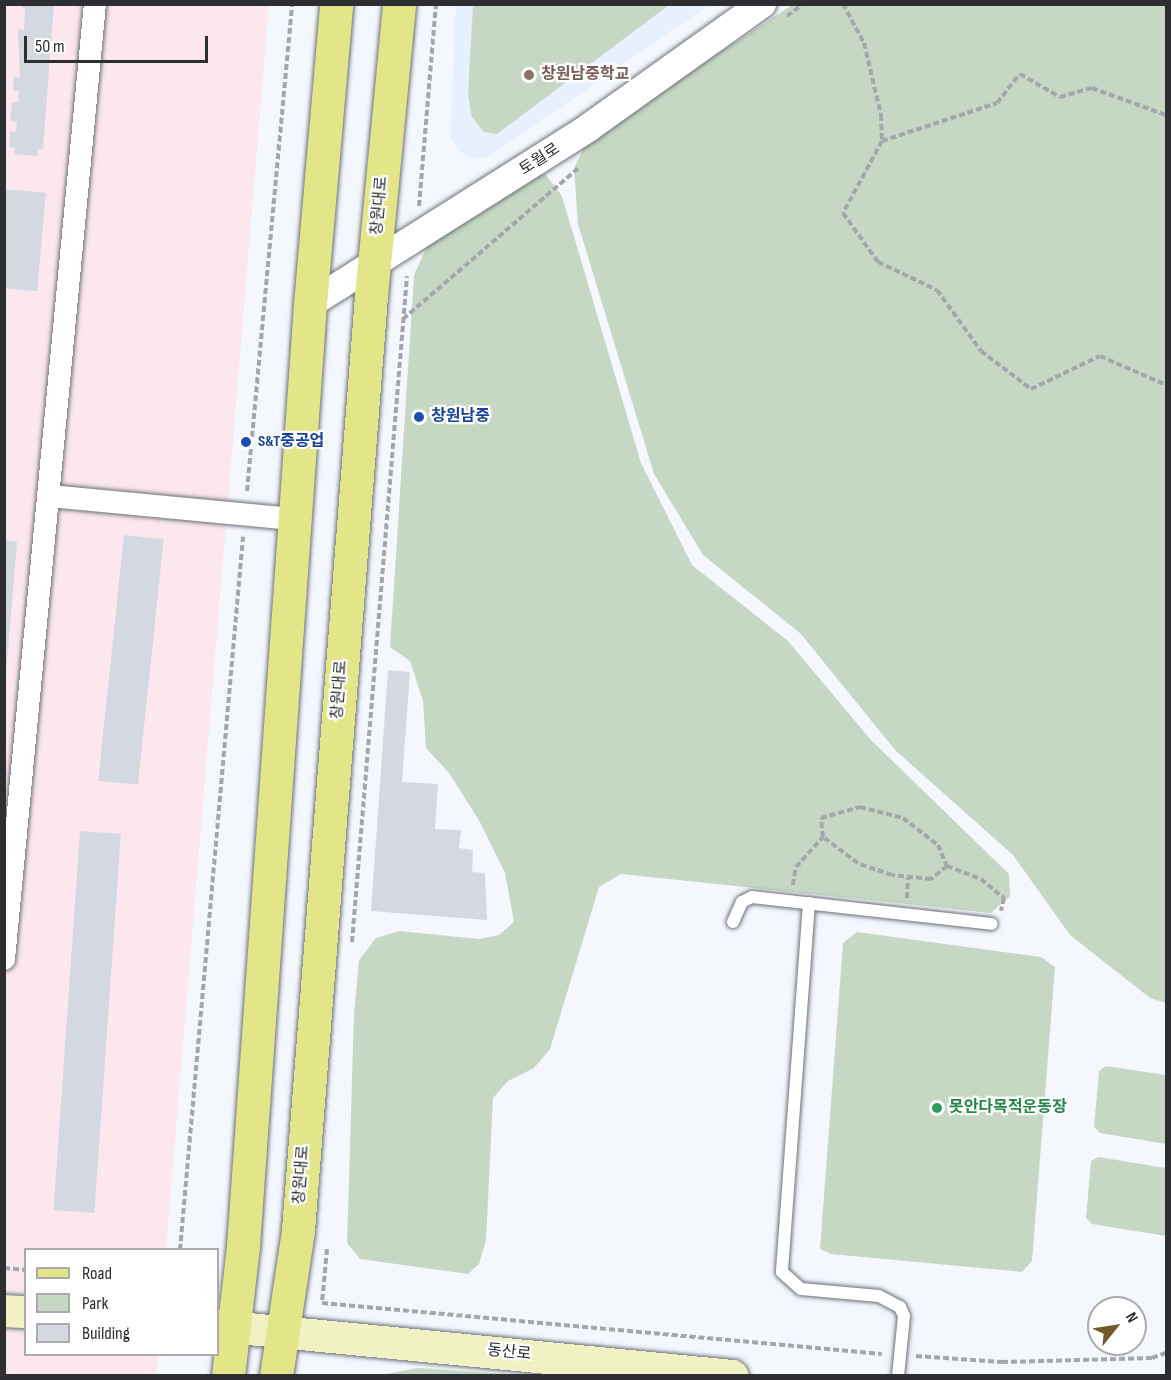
<!DOCTYPE html>
<meta charset="utf-8">
<style>
body{margin:0}
#map{position:relative;width:1171px;height:1380px;overflow:hidden;background:#f4f8fe;font-family:"Sofia Sans Condensed","Noto Sans KR",sans-serif}
div>[style]{position:absolute}
[style*='--x']{left:calc(var(--x)*1px);top:calc(var(--y)*1px);width:calc(var(--w)*1px);rotate:calc(var(--a)*1deg)}
.built>*{inset:0;background:#e7f0fe}
.industrial>*{inset:0;background:#fce7ee}
.green>*{inset:0;background:#c6d8c3}
.building>*{inset:0;background:#d4d9e1;transform-origin:0 0}
.path>*{height:4px;margin-top:-2px;transform-origin:0;background:repeating-linear-gradient(90deg,#a3a7ab 0 6px,transparent 0 9px)}
.roads{filter:drop-shadow(0 0 2px #6d7178) drop-shadow(0 0 2px #6d7178)}
.service>*{height:12px;margin:-6px;padding:0 6px;transform-origin:6px;border-radius:6px;background:#fff}
.minor>*{height:22px;margin:-11px;padding:0 11px;transform-origin:11px;border-radius:11px;background:#fff}
.tertiary>*{height:28px;margin:-14px;padding:0 14px;transform-origin:14px;border-radius:14px;background:#fff}
.secondary>*{height:32px;margin:-16px;padding:0 16px;transform-origin:16px;border-radius:16px;background:#f1f2c3}
.primary>*{height:33px;margin:-16.5px;padding:0 16.5px;transform-origin:16.5px;border-radius:16.5px;background:#e2e588}
.dots>*{width:16px;height:16px;translate:-50% -50%;box-sizing:border-box;border:3px solid #fff;border-radius:50%}
span{translate:-50% -50%;white-space:nowrap;text-align:center;line-height:1.15;-webkit-text-stroke:4.5px #fff;paint-order:stroke}
.education-label{font-size:16px;color:#785e54;font-weight:700}
.left{translate:0 -50%;text-align:left}
.street-label{font-size:16px;color:#2c2e31}
.transit-label{font-size:16px;color:#164399;font-weight:700}
.leisure-label{font-size:16px;color:#27864d;font-weight:700}
.frame{position:absolute;inset:0;border:6px solid #2c2e31;pointer-events:none}
.legend{position:absolute;left:24px;top:1248px;width:195px;height:108px;box-sizing:border-box;background:#fff;border:2px solid #ababad;margin:0;padding:8px 10px;list-style:none;font-size:18px;color:#2c2e31}
.legend li{display:flex;align-items:center;gap:12px;height:30px}
.legend b{width:30px;border:2px solid #ababad}
.north{position:absolute;left:1087px;top:1296px;width:60px;height:60px;box-sizing:border-box;background:#fff;border:2px solid #ababad;border-radius:50%;rotate:60deg;font-size:16px;font-weight:700;line-height:24px;text-align:center;color:#2c2e31}
.north::after{content:'';display:block;margin:auto;width:21px;height:27px;background:#72592a;clip-path:polygon(50% 0,100% 100%,50% 72%,0 100%)}
.scale{position:absolute;left:24px;top:36px;width:184px;height:27px;box-sizing:border-box;border:3px solid #2c2e31;border-top:0;padding-left:8px;font-size:18px;line-height:21px;white-space:nowrap;color:#2c2e31;-webkit-text-stroke:4px #fff;paint-order:stroke}
</style>
<div id="map">
<div class="built">
<i style="clip-path:polygon(456px 5px,709px 5px,488px 157px,472px 159px,458px 151px,450px 135px)"></i>
</div>
<div class="industrial">
<i style="clip-path:polygon(5px 5px,269px 5px,166px 1249px,26px 1250px,26px 1354px,158px 1355px,156px 1375px,5px 1376px)"></i>
</div>
<div class="green">
<i style="clip-path:polygon(473px 5px,473px 4px,669px 5px,497px 134px,484px 132px,472px 117px,468px 95px)"></i>
<i style="clip-path:polygon(792px 5px,1166px 5px,1166px 1003px,1150px 998px,1070px 935px,1013px 855px,895px 750px,801px 634px,703px 555px,654px 474px,578px 224px,574px 168px,588px 139px)"></i>
<i style="clip-path:polygon(545px 174px,562px 196px,641px 463px,692px 565px,788px 641px,871px 740px,1009px 874px,1010px 896px,991px 913px,621px 874px,599px 887px,550px 1049px,534px 1068px,508px 1081px,493px 1098px,486px 1240px,479px 1264px,468px 1274px,360px 1259px,347px 1243px,354px 1014px,359px 960px,376px 938px,399px 931px,479px 939px,499px 935px,514px 922px,505px 873px,480px 822px,449px 773px,426px 748px,423px 701px,410px 661px,390px 647px,414px 275px,429px 242px,516px 179px)"></i>
<i style="clip-path:polygon(857px 932px,1041px 957px,1055px 967px,1032px 1261px,1022px 1272px,831px 1254px,820px 1249px,843px 943px)"></i>
<i style="clip-path:polygon(1106px 1066px,1166px 1075px,1166px 1144px,1100px 1133px,1094px 1127px,1099px 1071px)"></i>
<i style="clip-path:polygon(1098px 1157px,1166px 1168px,1166px 1236px,1092px 1224px,1086px 1218px,1091px 1161px)"></i>
<i style="clip-path:polygon(417px 1368px,522px 1375px,381px 1375px)"></i>
</div>
<div class="building">
<i style="clip-path:polygon(19px 4px,54px 4px,43px 149px,38px 149px,37px 156px,14px 154px,15px 148px,9px 147px,10px 131px,16px 132px,17px 122px,10px 121px,12px 102px,18px 102px,19px 91px,13px 91px,14px 77px,20px 77px,18px 29px,24px 30px,25px 9px)"></i>
<i style="left:4px;top:189px;width:42px;height:99px;rotate:5deg"></i>
<i style="left:124px;top:535px;width:40px;height:247px;rotate:6deg"></i>
<i style="clip-path:polygon(4px 540px,17px 542px,6px 674px,4px 674px)"></i>
<i style="clip-path:polygon(388px 670px,410px 672px,402px 782px,438px 784px,435px 829px,461px 830px,459px 848px,473px 850px,472px 872px,485px 873px,487px 920px,371px 911px)"></i>
<i style="left:80px;top:831px;width:41px;height:380px;rotate:4deg"></i>
</div>
<div class="path">
<i style="--x:843;--y:4;--w:44;--a:61.7"></i>
<i style="--x:864;--y:43;--w:74;--a:76.7"></i>
<i style="--x:881;--y:115;--w:26;--a:88"></i>
<i style="--x:882;--y:141;--w:82;--a:118.4"></i>
<i style="--x:843;--y:213;--w:60;--a:54.5"></i>
<i style="--x:878;--y:262;--w:65;--a:25.4"></i>
<i style="--x:937;--y:290;--w:75;--a:54.2"></i>
<i style="--x:981;--y:351;--w:63;--a:37.2"></i>
<i style="--x:1031;--y:389;--w:76;--a:-25.6"></i>
<i style="--x:1100;--y:356;--w:72;--a:23.7"></i>
<i style="--x:787;--y:16;--w:20;--a:-37"></i>
<i style="--x:882;--y:141;--w:121;--a:-18.3"></i>
<i style="--x:997;--y:103;--w:37;--a:-52"></i>
<i style="--x:1020;--y:74;--w:46;--a:29.9"></i>
<i style="--x:1060;--y:97;--w:33;--a:-16"></i>
<i style="--x:1092;--y:88;--w:79;--a:20"></i>
<i style="--x:419;--y:206;--w:203;--a:-85.2"></i>
<i style="--x:403;--y:319;--w:233;--a:-40.7"></i>
<i style="--x:247;--y:491;--w:489;--a:-84.7"></i>
<i style="--x:947;--y:866;--w:36;--a:21"></i>
<i style="--x:981;--y:879;--w:30;--a:40"></i>
<i style="--x:1004;--y:898;--w:13;--a:103"></i>
<i style="--x:793;--y:885;--w:18;--a:-81"></i>
<i style="--x:796;--y:867;--w:40;--a:-48"></i>
<i style="--x:823;--y:837;--w:19;--a:-96"></i>
<i style="--x:821;--y:818;--w:41;--a:-15.8"></i>
<i style="--x:860;--y:807;--w:44;--a:14.3"></i>
<i style="--x:903;--y:818;--w:44;--a:37.6"></i>
<i style="--x:938;--y:845;--w:23;--a:67"></i>
<i style="--x:947;--y:866;--w:21;--a:141"></i>
<i style="--x:931;--y:879;--w:39;--a:-174"></i>
<i style="--x:892;--y:875;--w:36;--a:-161"></i>
<i style="--x:858;--y:863;--w:44;--a:-143.4"></i>
<i style="--x:907;--y:898;--w:21;--a:-87"></i>
<i style="--x:352;--y:942;--w:668;--a:-85.28"></i>
<i style="--x:327;--y:1249;--w:54;--a:95.3"></i>
<i style="--x:322;--y:1303;--w:562;--a:5.2"></i>
<i style="--x:180;--y:1250;--w:716;--a:-84.95"></i>
<i style="--x:4;--y:1268;--w:22;--a:5"></i>
<i style="--x:916;--y:1356;--w:86;--a:4"></i>
<i style="--x:1002;--y:1362;--w:150;--a:-1.5"></i>
<i style="--x:1152;--y:1358;--w:15;--a:-20"></i>
</div>
<div class="roads">
<div class="service">
<i style="--x:809;--y:903;--w:370;--a:94.2"></i>
<i style="--x:782;--y:1272;--w:25;--a:42"></i>
<i style="--x:801;--y:1289;--w:78;--a:5.1"></i>
<i style="--x:879;--y:1296;--w:24;--a:28"></i>
<i style="--x:900;--y:1307;--w:10;--a:66"></i>
<i style="--x:904;--y:1316;--w:60;--a:95.7"></i>
<i style="--x:733;--y:922;--w:22;--a:-66"></i>
<i style="--x:742;--y:902;--w:11;--a:-27"></i>
<i style="--x:752;--y:897;--w:241;--a:6.4"></i>
</div>
<div class="minor">
<i style="--x:50;--y:496;--w:246;--a:5.4"></i>
<i style="--x:4;--y:959;--w:959;--a:-84.56"></i>
</div>
<div class="tertiary">
<i style="--x:310;--y:304;--w:329;--a:-32.3"></i>
<i style="--x:588;--y:128;--w:214;--a:-35.5"></i>
</div>
<div class="secondary">
<i style="--x:4;--y:1311;--w:22;--a:3"></i>
<i style="--x:218;--y:1326;--w:517;--a:5.55"></i>
</div>
<div class="primary">
<i style="--x:228;--y:1376;--w:131;--a:-83.4"></i>
<i style="--x:243;--y:1246;--w:944;--a:-85.93"></i>
<i style="--x:310;--y:304;--w:301;--a:-85"></i>
<i style="--x:276;--y:1376;--w:148;--a:-81.4"></i>
<i style="--x:298;--y:1230;--w:937;--a:-85.53"></i>
<i style="--x:371;--y:296;--w:293;--a:-84.5"></i>
</div>
</div>
<div class="dots">
<i style="left:529px;top:75px;background:#8d6e63"></i>
<i style="left:419px;top:417px;background:#1a4fb4"></i>
<i style="left:246px;top:442px;background:#1a4fb4"></i>
<i style="left:937px;top:1108px;background:#2e9e5b"></i>
</div>
<div class="education-label">
<span class="left" style="left:541px;top:75px">창원남중학교</span>
</div>
<div class="street-label">
<span style="left:540px;top:160px;rotate:-33deg">토월로</span>
<span style="left:380px;top:206px;rotate:-85deg">창원대로</span>
<span style="left:340px;top:690px;rotate:-86deg">창원대로</span>
<span style="left:302px;top:1175px;rotate:-86deg">창원대로</span>
<span style="left:509px;top:1353px;rotate:6deg">동산로</span>
</div>
<div class="transit-label">
<span class="left" style="left:431px;top:417px">창원남중</span>
<span class="left" style="left:258px;top:442px">S&amp;T중공업</span>
</div>
<div class="leisure-label">
<span class="left" style="left:949px;top:1108px">못안다목적운동장</span>
</div>
<div class="frame"></div>
<ul class="legend">
<li><b style="height:8px;background:#e2e588"></b>Road</li>
<li><b style="height:16px;background:#c6d8c3"></b>Park</li>
<li><b style="height:16px;background:#d4d9e1"></b>Building</li>
</ul>
<div class="north">N</div>
<div class="scale">50 m</div>
</div>
